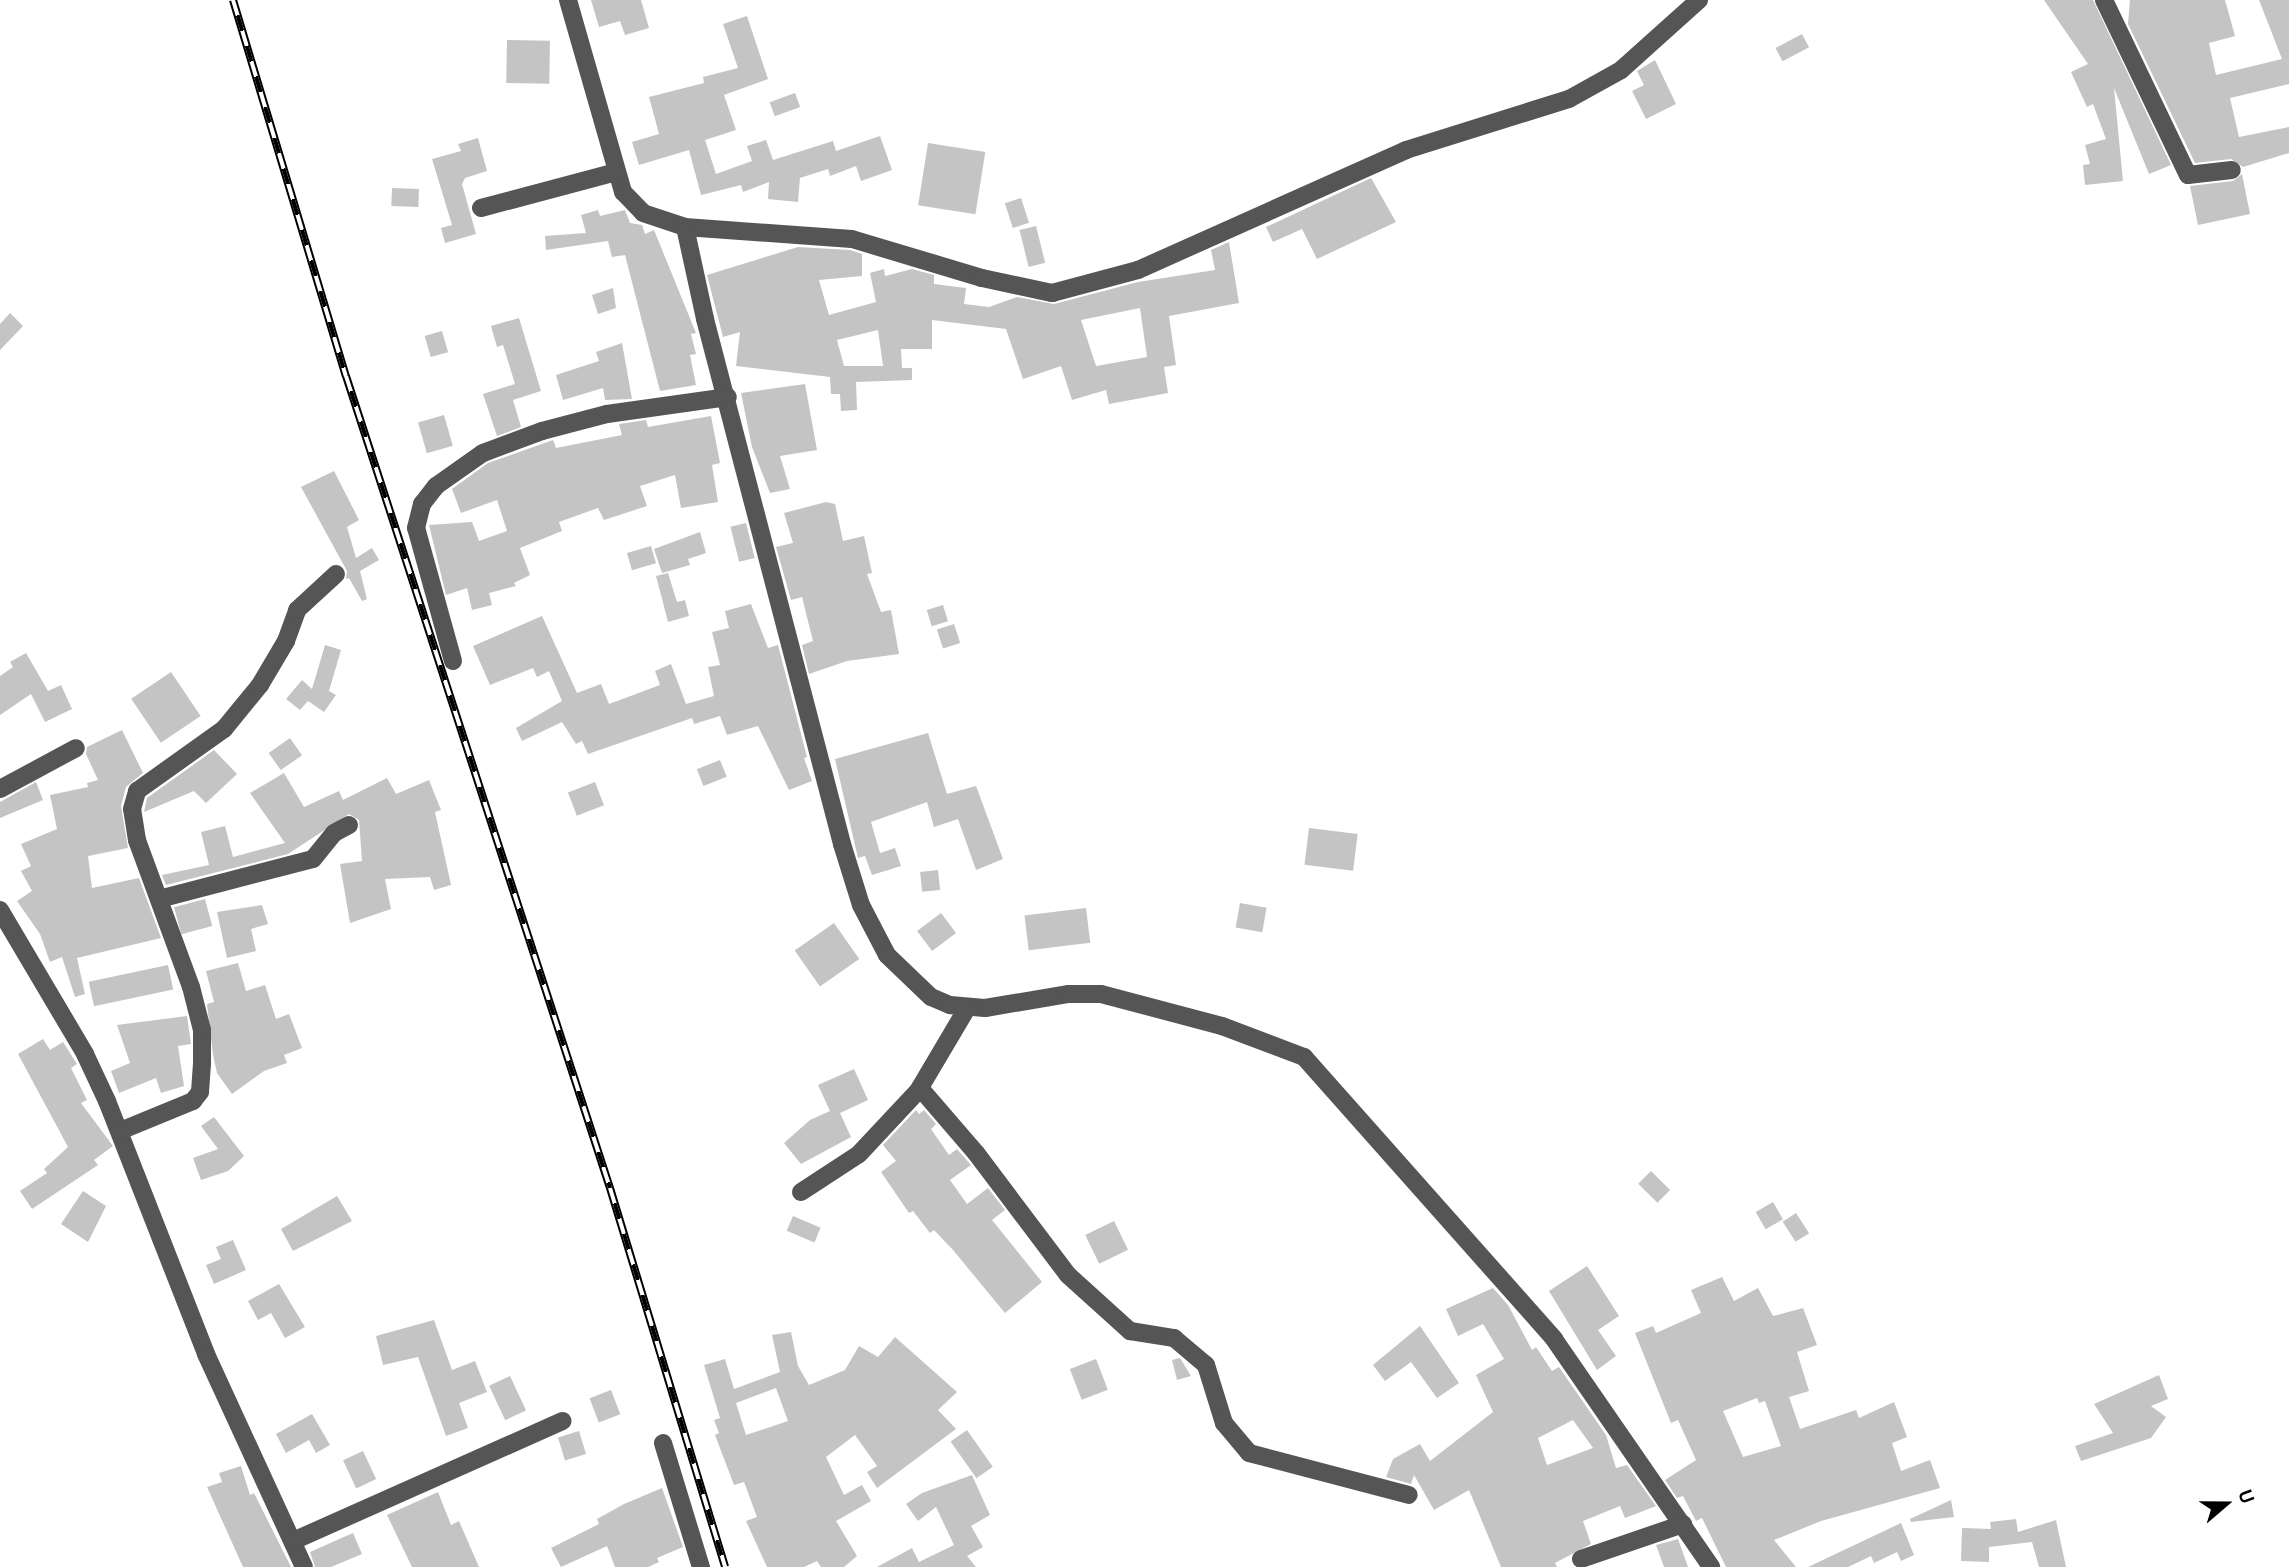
<!DOCTYPE html>
<style>
body{margin:0}
#map{position:relative;width:2289px;height:1567px;overflow:hidden;background:#fff;font-family:"Space Grotesk",sans-serif}
div>[style]{position:absolute}
[style*='--x']{left:calc(var(--x)*1px);top:calc(var(--y)*1px);width:calc(var(--w)*1px);rotate:calc(var(--a)*1deg)}
.building>*{inset:0;background:#c4c4c4;transform-origin:0 0}
.minor>*{height:18px;margin:-9px;padding:0 9px;transform-origin:9px;border-radius:9px;background:#555}
.rail>*{height:8px;margin-top:-4px;transform-origin:0;background:repeating-linear-gradient(90deg,#fff 0 16px,#000 0 32px);box-sizing:border-box;border-block:2px solid #000}
span{translate:-50% -50%;white-space:nowrap;text-align:center;line-height:1.15;-webkit-text-stroke:5px #fff;paint-order:stroke}
.north{position:absolute;left:2191px;top:1469px;width:70px;height:70px;-webkit-text-stroke:5px #fff;paint-order:stroke;rotate:70deg;font-size:19px;font-weight:700;line-height:28px;text-align:center;color:#000}
.north::after{content:'';display:block;margin:auto;width:24px;height:32px;background:#000;clip-path:polygon(50% 0,100% 100%,50% 72%,0 100%)}
</style>
<div id="map">
<div class="building">
<i style="clip-path:polygon(591px 0,641px 0,649px 28px,625px 35px,620px 21px,599px 27px)"></i>
<i style="clip-path:polygon(2044px 0,2093px 0,2171px 165px,2149px 174px,2114px 88px,2123px 181px,2085px 185px,2083px 165px,2090px 164px,2085px 145px,2106px 139px,2093px 104px,2087px 107px,2071px 72px,2088px 64px)"></i>
<i style="clip-path:polygon(2130px 0,2225px 0,2235px 36px,2209px 43px,2216px 75px,2282px 59px,2259px 0,2289px 0,2289px 84px,2230px 98px,2239px 137px,2289px 127px,2289px 153px,2243px 167px,2231px 159px,2195px 163px,2128px 24px)"></i>
<i style="clip-path:polygon(747px 16px,768px 79px,724px 95px,736px 130px,705px 140px,716px 174px,752px 161px,747px 146px,766px 140px,773px 160px,833px 141px,836px 151px,880px 136px,892px 170px,861px 181px,856px 166px,830px 176px,828px 169px,800px 178px,798px 202px,768px 199px,769px 182px,743px 192px,741px 185px,701px 195px,689px 150px,639px 165px,632px 142px,659px 134px,649px 97px,704px 83px,703px 77px,738px 68px,723px 24px)"></i>
<i style="left:1802px;top:34px;width:15px;height:30px;rotate:62deg"></i>
<i style="left:507px;top:40px;width:43px;height:43px;rotate:1deg"></i>
<i style="clip-path:polygon(1655px 60px,1676px 104px,1646px 119px,1632px 91px,1644px 85px,1637px 71px)"></i>
<i style="left:795px;top:93px;width:15px;height:27px;rotate:70deg"></i>
<i style="clip-path:polygon(478px 138px,487px 171px,465px 178px,462px 184px,476px 234px,445px 243px,441px 228px,452px 225px,432px 159px,461px 151px,458px 144px)"></i>
<i style="left:928px;top:143px;width:58px;height:63px;rotate:9deg"></i>
<i style="clip-path:polygon(2242px 174px,2250px 214px,2198px 225px,2190px 186px,2233px 181px)"></i>
<i style="clip-path:polygon(1371px 178px,1396px 222px,1317px 259px,1302px 229px,1273px 242px,1266px 227px)"></i>
<i style="left:392px;top:188px;width:27px;height:18px;rotate:2deg"></i>
<i style="left:1021px;top:198px;width:26px;height:17px;rotate:72deg"></i>
<i style="clip-path:polygon(598px 210px,600px 216px,625px 210px,630px 223px,642px 225px,645px 234px,654px 230px,696px 333px,691px 334px,696px 354px,690px 355px,696px 385px,660px 391px,625px 255px,612px 257px,608px 241px,546px 250px,545px 236px,586px 233px,581px 215px)"></i>
<i style="left:1036px;top:226px;width:38px;height:17px;rotate:76deg"></i>
<i style="clip-path:polygon(evenodd,1229px 242px,1239px 303px,1169px 316px,1176px 365px,1164px 367px,1168px 393px,1109px 404px,1106px 390px,1072px 400px,1061px 366px,1023px 379px,1006px 329px,932px 320px,932px 349px,901px 349px,902px 368px,912px 368px,912px 380px,856px 382px,857px 410px,841px 411px,840px 394px,831px 394px,830px 377px,736px 366px,740px 332px,723px 337px,707px 275px,798px 247px,850px 250px,862px 254px,862px 276px,819px 280px,829px 315px,876px 302px,870px 273px,884px 269px,885px 276px,912px 269px,934px 275px,934px 284px,966px 288px,964px 304px,989px 307px,1017px 297px,1054px 304px,1138px 282px,1215px 270px,1211px 250px,1229px 242px,1140px 308px,1147px 357px,1096px 366px,1081px 320px,1140px 308px,1229px 242px,878px 330px,883px 366px,844px 366px,837px 340px,878px 330px)"></i>
<i style="clip-path:polygon(613px 288px,616px 308px,598px 314px,592px 295px)"></i>
<i style="clip-path:polygon(10px 313px,23px 326px,0 350px,0 324px)"></i>
<i style="clip-path:polygon(519px 318px,541px 391px,513px 400px,521px 427px,497px 436px,483px 394px,515px 384px,503px 345px,497px 347px,491px 326px)"></i>
<i style="left:442px;top:331px;width:22px;height:18px;rotate:74deg"></i>
<i style="clip-path:polygon(622px 343px,632px 399px,605px 400px,603px 388px,563px 400px,556px 375px,599px 361px,596px 352px)"></i>
<i style="clip-path:polygon(805px 384px,817px 450px,780px 456px,790px 489px,770px 493px,752px 447px,741px 393px)"></i>
<i style="left:444px;top:415px;width:32px;height:27px;rotate:74deg"></i>
<i style="clip-path:polygon(711px 416px,720px 463px,712px 465px,718px 502px,681px 508px,675px 475px,640px 486px,647px 506px,604px 520px,598px 508px,559px 522px,562px 531px,520px 548px,530px 575px,514px 583px,516px 586px,489px 593px,492px 605px,472px 610px,467px 588px,446px 595px,429px 525px,472px 522px,479px 541px,507px 531px,497px 500px,461px 513px,452px 489px,488px 463px,553px 440px,556px 448px,622px 435px,619px 424px,646px 420px,648px 427px)"></i>
<i style="clip-path:polygon(334px 471px,359px 520px,347px 527px,356px 558px,372px 548px,379px 560px,360px 571px,367px 599px,362px 601px,349px 578px,346px 579px,347px 571px,301px 487px)"></i>
<i style="clip-path:polygon(826px 502px,835px 504px,843px 541px,864px 536px,872px 573px,867px 574px,881px 612px,891px 610px,899px 654px,847px 661px,809px 674px,802px 645px,813px 641px,802px 597px,791px 600px,776px 547px,793px 543px,784px 513px)"></i>
<i style="left:746px;top:523px;width:36px;height:16px;rotate:76deg"></i>
<i style="clip-path:polygon(700px 532px,706px 553px,688px 559px,690px 565px,662px 573px,654px 549px)"></i>
<i style="left:651px;top:546px;width:18px;height:25px;rotate:74deg"></i>
<i style="clip-path:polygon(668px 573px,677px 602px,685px 600px,689px 616px,668px 622px,656px 576px)"></i>
<i style="clip-path:polygon(751px 604px,768px 648px,778px 645px,807px 757px,804px 758px,812px 781px,789px 790px,758px 726px,727px 735px,720px 716px,694px 724px,692px 718px,588px 754px,582px 741px,576px 744px,562px 722px,522px 741px,516px 728px,562px 701px,549px 671px,537px 677px,533px 668px,490px 685px,473px 646px,542px 616px,577px 693px,601px 684px,609px 704px,660px 685px,655px 671px,671px 664px,686px 704px,714px 696px,708px 667px,720px 665px,712px 632px,729px 628px,725px 611px)"></i>
<i style="left:943px;top:605px;width:17px;height:17px;rotate:73deg"></i>
<i style="left:954px;top:624px;width:20px;height:18px;rotate:72deg"></i>
<i style="clip-path:polygon(325px 645px,341px 650px,329px 691px,336px 695px,324px 712px,308px 701px,300px 710px,286px 699px,302px 680px,312px 689px)"></i>
<i style="clip-path:polygon(26px 653px,48px 691px,61px 685px,72px 709px,45px 722px,31px 694px,0 715px,0 676px,13px 667px,10px 662px)"></i>
<i style="left:171px;top:672px;width:53px;height:48px;rotate:56deg"></i>
<i style="clip-path:polygon(122px 730px,143px 773px,126px 787px,121px 806px,128px 848px,88px 856px,92px 888px,139px 878px,161px 938px,77px 958px,85px 994px,75px 997px,62px 957px,50px 962px,40px 934px,17px 901px,32px 891px,21px 871px,31px 866px,21px 844px,57px 829px,50px 795px,88px 787px,87px 783px,98px 780px,86px 754px,87px 747px)"></i>
<i style="clip-path:polygon(928px 733px,947px 794px,976px 786px,1003px 859px,976px 870px,958px 819px,934px 827px,927px 802px,871px 822px,880px 853px,895px 848px,901px 866px,872px 875px,865px 856px,858px 858px,835px 759px)"></i>
<i style="left:290px;top:738px;width:21px;height:26px;rotate:55deg"></i>
<i style="clip-path:polygon(214px 750px,237px 774px,206px 803px,194px 791px,144px 812px,147px 798px)"></i>
<i style="left:720px;top:760px;width:18px;height:25px;rotate:68deg"></i>
<i style="clip-path:polygon(284px 773px,304px 807px,339px 791px,343px 800px,387px 778px,396px 794px,429px 780px,441px 810px,435px 812px,451px 885px,434px 890px,430px 877px,385px 879px,391px 909px,350px 923px,340px 864px,362px 861px,359px 820px,349px 814px,288px 854px,166px 885px,162px 875px,209px 865px,201px 832px,225px 826px,233px 857px,285px 843px,250px 793px)"></i>
<i style="clip-path:polygon(36px 782px,43px 800px,0 818px,0 802px)"></i>
<i style="left:595px;top:782px;width:25px;height:29px;rotate:69deg"></i>
<i style="left:1309px;top:828px;width:49px;height:37px;rotate:7deg"></i>
<i style="left:938px;top:870px;width:20px;height:18px;rotate:84deg"></i>
<i style="left:205px;top:899px;width:28px;height:32px;rotate:75deg"></i>
<i style="left:1240px;top:903px;width:27px;height:25px;rotate:10deg"></i>
<i style="clip-path:polygon(262px 905px,268px 924px,251px 929px,256px 951px,227px 958px,217px 912px)"></i>
<i style="left:1086px;top:908px;width:35px;height:62px;rotate:83deg"></i>
<i style="left:941px;top:913px;width:25px;height:30px;rotate:53deg"></i>
<i style="left:834px;top:923px;width:44px;height:48px;rotate:55deg"></i>
<i style="clip-path:polygon(238px 963px,246px 991px,265px 985px,276px 1019px,289px 1014px,302px 1048px,284px 1055px,287px 1063px,264px 1071px,232px 1094px,217px 1073px,213px 1055px,207px 1004px,214px 1002px,206px 971px)"></i>
<i style="left:168px;top:965px;width:25px;height:81px;rotate:78deg"></i>
<i style="clip-path:polygon(187px 1016px,191px 1044px,178px 1046px,184px 1086px,161px 1093px,156px 1078px,119px 1093px,111px 1071px,130px 1063px,117px 1025px)"></i>
<i style="clip-path:polygon(43px 1039px,50px 1050px,63px 1042px,77px 1064px,71px 1068px,87px 1100px,81px 1103px,113px 1146px,94px 1160px,98px 1165px,32px 1209px,20px 1191px,47px 1173px,44px 1169px,68px 1147px,18px 1054px)"></i>
<i style="clip-path:polygon(854px 1069px,868px 1100px,840px 1113px,851px 1137px,801px 1164px,784px 1143px,810px 1120px,830px 1111px,818px 1085px)"></i>
<i style="clip-path:polygon(916px 1110px,919px 1114px,924px 1110px,936px 1124px,931px 1129px,949px 1155px,957px 1149px,971px 1165px,950px 1180px,967px 1204px,988px 1188px,1005px 1210px,992px 1220px,1042px 1282px,1005px 1313px,953px 1250px,934px 1230px,930px 1233px,913px 1211px,909px 1213px,881px 1172px,896px 1161px,883px 1145px)"></i>
<i style="clip-path:polygon(214px 1117px,244px 1156px,228px 1171px,201px 1180px,193px 1158px,218px 1149px,201px 1126px)"></i>
<i style="left:1651px;top:1171px;width:27px;height:18px;rotate:45deg"></i>
<i style="clip-path:polygon(83px 1191px,106px 1206px,88px 1242px,61px 1224px)"></i>
<i style="clip-path:polygon(337px 1196px,352px 1221px,293px 1251px,281px 1229px)"></i>
<i style="left:1773px;top:1202px;width:20px;height:20px;rotate:60deg"></i>
<i style="left:1796px;top:1213px;width:24px;height:16px;rotate:57deg"></i>
<i style="left:793px;top:1216px;width:30px;height:16px;rotate:23deg"></i>
<i style="left:1114px;top:1221px;width:32px;height:32px;rotate:64deg"></i>
<i style="clip-path:polygon(233px 1240px,246px 1270px,214px 1284px,206px 1265px,221px 1259px,216px 1247px)"></i>
<i style="clip-path:polygon(1587px 1266px,1619px 1316px,1598px 1330px,1616px 1356px,1597px 1370px,1549px 1291px)"></i>
<i style="clip-path:polygon(evenodd,1722px 1277px,1734px 1301px,1758px 1288px,1773px 1316px,1803px 1308px,1817px 1345px,1797px 1352px,1809px 1391px,1789px 1397px,1800px 1429px,1856px 1410px,1859px 1418px,1894px 1402px,1907px 1437px,1892px 1443px,1901px 1471px,1930px 1460px,1940px 1488px,1821px 1521px,1774px 1540px,1796px 1567px,1726px 1567px,1702px 1518px,1696px 1521px,1683px 1496px,1677px 1498px,1665px 1480px,1696px 1460px,1678px 1420px,1671px 1423px,1635px 1333px,1653px 1326px,1656px 1333px,1701px 1313px,1691px 1290px,1722px 1277px,1757px 1398px,1759px 1403px,1765px 1401px,1781px 1446px,1743px 1457px,1723px 1411px,1757px 1398px)"></i>
<i style="clip-path:polygon(279px 1284px,305px 1327px,285px 1338px,271px 1313px,258px 1320px,248px 1301px)"></i>
<i style="clip-path:polygon(evenodd,1493px 1288px,1508px 1305px,1532px 1350px,1536px 1347px,1552px 1371px,1559px 1367px,1588px 1409px,1606px 1435px,1616px 1468px,1627px 1465px,1656px 1506px,1625px 1518px,1620px 1506px,1583px 1521px,1591px 1544px,1555px 1563px,1557px 1567px,1501px 1567px,1469px 1490px,1434px 1510px,1414px 1475px,1411px 1484px,1386px 1477px,1393px 1459px,1420px 1444px,1430px 1461px,1493px 1412px,1476px 1375px,1504px 1359px,1483px 1324px,1458px 1336px,1446px 1309px,1493px 1288px,1573px 1420px,1593px 1448px,1547px 1465px,1538px 1438px,1573px 1420px)"></i>
<i style="clip-path:polygon(434px 1320px,452px 1370px,475px 1361px,487px 1392px,459px 1403px,468px 1428px,446px 1436px,418px 1357px,383px 1365px,376px 1336px)"></i>
<i style="clip-path:polygon(1420px 1326px,1459px 1383px,1437px 1398px,1411px 1362px,1385px 1381px,1373px 1365px)"></i>
<i style="clip-path:polygon(evenodd,791px 1332px,798px 1366px,809px 1385px,845px 1370px,859px 1346px,878px 1357px,895px 1337px,957px 1392px,938px 1410px,956px 1429px,877px 1488px,867px 1472px,877px 1466px,855px 1435px,826px 1457px,844px 1495px,862px 1485px,871px 1501px,836px 1521px,857px 1556px,844px 1567px,821px 1567px,817px 1561px,804px 1567px,767px 1567px,746px 1521px,757px 1517px,744px 1482px,734px 1485px,715px 1435px,719px 1433px,714px 1420px,720px 1418px,704px 1365px,725px 1359px,734px 1389px,780px 1372px,772px 1335px,791px 1332px,776px 1388px,788px 1421px,746px 1435px,736px 1403px,776px 1388px)"></i>
<i style="clip-path:polygon(1180px 1358px,1191px 1376px,1177px 1380px,1172px 1360px)"></i>
<i style="left:1096px;top:1359px;width:33px;height:28px;rotate:69deg"></i>
<i style="clip-path:polygon(2159px 1375px,2168px 1399px,2151px 1406px,2166px 1417px,2151px 1438px,2081px 1461px,2075px 1446px,2113px 1433px,2094px 1404px)"></i>
<i style="left:510px;top:1376px;width:38px;height:23px;rotate:65deg"></i>
<i style="left:611px;top:1390px;width:26px;height:23px;rotate:69deg"></i>
<i style="clip-path:polygon(312px 1414px,330px 1445px,316px 1453px,309px 1440px,286px 1453px,276px 1434px)"></i>
<i style="left:967px;top:1430px;width:45px;height:20px;rotate:55deg"></i>
<i style="left:579px;top:1431px;width:24px;height:22px;rotate:73deg"></i>
<i style="left:363px;top:1451px;width:31px;height:22px;rotate:65deg"></i>
<i style="clip-path:polygon(241px 1466px,250px 1495px,254px 1493px,291px 1567px,243px 1567px,207px 1487px,222px 1482px,219px 1473px)"></i>
<i style="clip-path:polygon(972px 1475px,990px 1515px,971px 1526px,983px 1547px,967px 1556px,976px 1567px,877px 1567px,912px 1548px,919px 1562px,954px 1545px,936px 1507px,918px 1521px,906px 1504px,922px 1493px)"></i>
<i style="clip-path:polygon(662px 1488px,683px 1547px,657px 1558px,659px 1562px,648px 1567px,615px 1567px,607px 1546px,561px 1567px,551px 1548px,599px 1524px,597px 1519px,624px 1504px)"></i>
<i style="clip-path:polygon(438px 1492px,451px 1525px,459px 1521px,479px 1567px,412px 1567px,387px 1515px)"></i>
<i style="clip-path:polygon(1951px 1500px,1954px 1517px,1911px 1522px,1910px 1519px)"></i>
<i style="clip-path:polygon(2016px 1519px,2018px 1532px,2056px 1520px,2066px 1567px,2039px 1567px,2032px 1542px,1989px 1547px,1989px 1562px,1961px 1561px,1962px 1528px,1991px 1529px,1990px 1522px)"></i>
<i style="clip-path:polygon(1901px 1523px,1914px 1555px,1901px 1561px,1897px 1552px,1874px 1563px,1871px 1556px,1848px 1567px,1808px 1567px)"></i>
<i style="clip-path:polygon(353px 1533px,362px 1554px,331px 1567px,315px 1567px,310px 1552px)"></i>
<i style="clip-path:polygon(1678px 1539px,1688px 1567px,1664px 1567px,1656px 1545px)"></i>
</div>
<div class="minor">
<i style="--x:568;--y:0;--w:200;--a:74"></i>
<i style="--x:623;--y:192;--w:29;--a:46"></i>
<i style="--x:643;--y:213;--w:44;--a:18.4"></i>
<i style="--x:685;--y:227;--w:167;--a:4.1"></i>
<i style="--x:852;--y:239;--w:136;--a:16.7"></i>
<i style="--x:982;--y:278;--w:72;--a:12.1"></i>
<i style="--x:1052;--y:293;--w:89;--a:-15"></i>
<i style="--x:1138;--y:270;--w:294;--a:-24.1"></i>
<i style="--x:1406;--y:150;--w:171;--a:-17.4"></i>
<i style="--x:1569;--y:99;--w:60;--a:-29.1"></i>
<i style="--x:1621;--y:70;--w:105;--a:-41.9"></i>
<i style="--x:2104;--y:0;--w:194;--a:64.4"></i>
<i style="--x:2188;--y:175;--w:44;--a:-6.5"></i>
<i style="--x:481;--y:208;--w:140;--a:-14.9"></i>
<i style="--x:685;--y:227;--w:94;--a:77.7"></i>
<i style="--x:705;--y:319;--w:543;--a:75.37"></i>
<i style="--x:842;--y:844;--w:64;--a:72.7"></i>
<i style="--x:861;--y:905;--w:56;--a:62.5"></i>
<i style="--x:887;--y:955;--w:61;--a:43.7"></i>
<i style="--x:931;--y:997;--w:21;--a:23"></i>
<i style="--x:950;--y:1005;--w:35;--a:5"></i>
<i style="--x:985;--y:1008;--w:85;--a:-9.5"></i>
<i style="--x:1069;--y:994;--w:32;--a:0"></i>
<i style="--x:1101;--y:994;--w:125;--a:14.8"></i>
<i style="--x:1222;--y:1026;--w:88;--a:20.7"></i>
<i style="--x:1304;--y:1057;--w:377;--a:48.4"></i>
<i style="--x:1554;--y:1339;--w:277;--a:55.4"></i>
<i style="--x:453;--y:661;--w:138;--a:-105.5"></i>
<i style="--x:416;--y:528;--w:25;--a:-76"></i>
<i style="--x:422;--y:504;--w:23;--a:-52"></i>
<i style="--x:436;--y:486;--w:57;--a:-35.1"></i>
<i style="--x:483;--y:453;--w:63;--a:-20.4"></i>
<i style="--x:542;--y:431;--w:67;--a:-14.7"></i>
<i style="--x:607;--y:414;--w:122;--a:-8"></i>
<i style="--x:0;--y:789;--w:86;--a:-28.3"></i>
<i style="--x:159;--y:899;--w:159;--a:-14.6"></i>
<i style="--x:313;--y:859;--w:33;--a:-51"></i>
<i style="--x:334;--y:833;--w:17;--a:-28"></i>
<i style="--x:0;--y:910;--w:167;--a:59.4"></i>
<i style="--x:85;--y:1054;--w:52;--a:64.9"></i>
<i style="--x:107;--y:1101;--w:272;--a:68.6"></i>
<i style="--x:206;--y:1354;--w:234;--a:65.3"></i>
<i style="--x:920;--y:1088;--w:86;--a:49.3"></i>
<i style="--x:976;--y:1153;--w:153;--a:53"></i>
<i style="--x:1068;--y:1275;--w:84;--a:42.1"></i>
<i style="--x:1130;--y:1331;--w:45;--a:9"></i>
<i style="--x:1174;--y:1338;--w:42;--a:40.2"></i>
<i style="--x:1206;--y:1365;--w:61;--a:72.8"></i>
<i style="--x:1224;--y:1423;--w:39;--a:50"></i>
<i style="--x:1249;--y:1453;--w:165;--a:14.7"></i>
<i style="--x:120;--y:1131;--w:79;--a:-22.3"></i>
<i style="--x:193;--y:1101;--w:11;--a:-52"></i>
<i style="--x:200;--y:1092;--w:28;--a:-86"></i>
<i style="--x:202;--y:1064;--w:34;--a:-90"></i>
<i style="--x:202;--y:1030;--w:44;--a:-104.3"></i>
<i style="--x:191;--y:987;--w:157;--a:-110.2"></i>
<i style="--x:137;--y:840;--w:31;--a:-99"></i>
<i style="--x:132;--y:809;--w:19;--a:-74"></i>
<i style="--x:137;--y:791;--w:107;--a:-35.5"></i>
<i style="--x:224;--y:729;--w:57;--a:-50.7"></i>
<i style="--x:260;--y:685;--w:51;--a:-59.4"></i>
<i style="--x:286;--y:641;--w:33;--a:-70"></i>
<i style="--x:297;--y:610;--w:53;--a:-42.7"></i>
<i style="--x:801;--y:1192;--w:69;--a:-33.2"></i>
<i style="--x:859;--y:1154;--w:86;--a:-46.9"></i>
<i style="--x:918;--y:1091;--w:96;--a:-59.4"></i>
<i style="--x:663;--y:1443;--w:130;--a:73"></i>
<i style="--x:293;--y:1541;--w:295;--a:-24"></i>
<i style="--x:1581;--y:1559;--w:108;--a:-18.9"></i>
</div>
<div class="rail">
<i style="--x:233;--y:0;--w:393;--a:73.3"></i>
<i style="--x:346;--y:376;--w:854;--a:71.99"></i>
<i style="--x:610;--y:1188;--w:396;--a:73.1"></i>
</div>
<div class="north">U</div>
</div>
